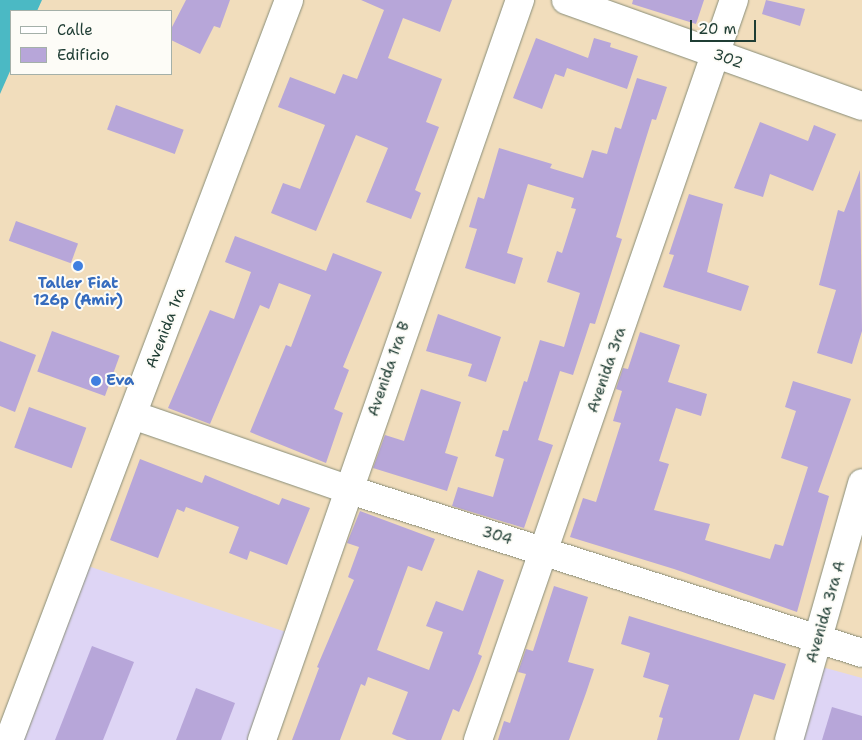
<!DOCTYPE html>
<style>
body{margin:0}
#map{position:relative;width:862px;height:740px;overflow:hidden;background:#f1ddbc;font-family:"Shantell Sans",sans-serif}
div>[style]{position:absolute}
[style*='--x']{left:calc(var(--x)*1px);top:calc(var(--y)*1px);width:calc(var(--w)*1px);rotate:calc(var(--a)*1deg)}
.built>*{inset:0;background:#ded5f5}
.water>*{inset:0;background:#4bb9c4}
.building>*{inset:0;background:#b7a6d9;transform-origin:0 0}
.roads{filter:drop-shadow(0 0 1px #888d78) drop-shadow(0 0 1px #888d78)}
.minor>*{height:28px;margin:-14px;padding:0 14px;transform-origin:14px;border-radius:14px;background:#fff}
.dots>*{width:14px;height:14px;translate:-50% -50%;box-sizing:border-box;border:2px solid #fdfcf7;border-radius:50%}
span{translate:-50% -50%;white-space:nowrap;text-align:center;line-height:1.15;-webkit-text-stroke:4px #fdfcf7;paint-order:stroke}
.street-label{font-size:15px;color:#1f3d34}
.shop-label{font-size:15px;color:#366cbe;font-weight:700}
.left{translate:0 -50%;text-align:left}
.legend{position:absolute;left:10px;top:10px;width:162px;height:65px;box-sizing:border-box;background:#fdfcf7;border:1px solid #a4b0a9;margin:0;padding:6px 9px;list-style:none;font-size:15px;color:#1f3d34}
.legend li{display:flex;align-items:center;gap:10px;height:25px}
.legend b{width:25px;border:1px solid #a4b0a9}
.scale{position:absolute;left:690px;top:20px;width:66px;height:22px;box-sizing:border-box;border:2px solid #1f3d34;border-top:0;padding-left:6px;font-size:15px;line-height:18px;white-space:nowrap;color:#1f3d34;-webkit-text-stroke:4px #fdfcf7;paint-order:stroke}
</style>
<div id="map">
<div class="built">
<i style="clip-path:polygon(76px 562px,298px 636px,262px 740px,9px 740px)"></i>
<i style="clip-path:polygon(822px 667px,862px 678px,862px 740px,801px 740px)"></i>
</div>
<div class="water">
<i style="clip-path:polygon(0 0,42px 0,37px 11px,11px 11px,11px 69px,0 94px)"></i>
</div>
<div class="building">
<i style="clip-path:polygon(186px 0,230px 0,220px 28px,214px 26px,200px 54px,171px 40px,171px 29px)"></i>
<i style="clip-path:polygon(361px 0,452px 0,440px 32px,403px 18px,388px 58px,442px 79px,426px 122px,439px 127px,415px 190px,421px 193px,411px 219px,366px 202px,388px 148px,356px 135px,316px 231px,271px 213px,283px 183px,300px 189px,325px 125px,278px 107px,290px 77px,335px 94px,343px 74px,357px 79px,384px 10px)"></i>
<i style="clip-path:polygon(633px 0,704px 0,696px 24px,632px 4px)"></i>
<i style="clip-path:polygon(766px 0,805px 9px,800px 26px,762px 14px)"></i>
<i style="clip-path:polygon(536px 38px,588px 58px,594px 38px,611px 43px,610px 47px,638px 56px,627px 89px,567px 68px,564px 77px,555px 74px,542px 109px,513px 98px)"></i>
<i style="clip-path:polygon(637px 78px,667px 87px,656px 120px,652px 119px,638px 164px,616px 237px,622px 239px,595px 324px,590px 323px,573px 375px,560px 371px,538px 440px,553px 445px,524px 528px,452px 506px,458px 487px,493px 497px,504px 459px,495px 456px,503px 430px,508px 431px,524px 381px,527px 382px,540px 340px,564px 347px,580px 293px,547px 282px,557px 251px,562px 253px,576px 209px,571px 208px,574px 198px,528px 184px,507px 253px,523px 258px,515px 284px,465px 268px,477px 229px,469px 227px,478px 197px,484px 199px,499px 148px,552px 164px,550px 168px,583px 178px,592px 150px,607px 154px,615px 127px,621px 129px)"></i>
<i style="left:116px;top:105px;width:72px;height:26px;rotate:20deg"></i>
<i style="clip-path:polygon(760px 122px,808px 141px,814px 125px,836px 134px,813px 191px,770px 174px,763px 197px,734px 188px)"></i>
<i style="clip-path:polygon(860px 170px,862px 331px,852px 364px,817px 353px,836px 290px,819px 285px,838px 210px,844px 212px)"></i>
<i style="clip-path:polygon(689px 194px,723px 204px,707px 272px,749px 286px,741px 311px,663px 287px,674px 255px,669px 254px)"></i>
<i style="left:16px;top:221px;width:66px;height:21px;rotate:20deg"></i>
<i style="clip-path:polygon(235px 236px,326px 271px,333px 253px,382px 272px,343px 367px,349px 370px,334px 409px,343px 413px,326px 463px,250px 432px,286px 345px,291px 347px,311px 295px,279px 283px,269px 309px,260px 305px,210px 424px,168px 408px,210px 310px,234px 319px,251px 272px,225px 262px)"></i>
<i style="clip-path:polygon(438px 314px,501px 337px,486px 382px,468px 376px,472px 364px,426px 351px)"></i>
<i style="left:52px;top:331px;width:72px;height:43px;rotate:20deg"></i>
<i style="clip-path:polygon(640px 332px,680px 345px,668px 382px,707px 394px,701px 416px,676px 408px,659px 461px,669px 464px,654px 510px,710px 524px,705px 540px,770px 559px,775px 544px,783px 546px,808px 467px,781px 458px,796px 411px,785px 407px,793px 381px,851px 399px,818px 492px,829px 496px,797px 612px,674px 569px,570px 537px,583px 498px,596px 502px,621px 423px,613px 421px,622px 391px,616px 389px,623px 368px,628px 369px)"></i>
<i style="clip-path:polygon(0 341px,36px 355px,15px 412px,0 406px)"></i>
<i style="clip-path:polygon(421px 389px,461px 402px,445px 453px,458px 457px,447px 491px,373px 468px,385px 435px,404px 441px)"></i>
<i style="left:29px;top:407px;width:61px;height:43px;rotate:20deg"></i>
<i style="clip-path:polygon(140px 459px,202px 483px,205px 475px,279px 505px,282px 498px,310px 508px,287px 565px,250px 551px,247px 560px,229px 553px,239px 527px,186px 507px,184px 512px,177px 509px,158px 558px,110px 540px)"></i>
<i style="clip-path:polygon(360px 511px,435px 539px,422px 571px,408px 566px,377px 650px,429px 670px,443px 632px,426px 626px,436px 601px,463px 611px,478px 570px,504px 580px,478px 654px,482px 656px,473px 679px,459px 712px,453px 709px,441px 740px,407px 740px,392px 734px,408px 692px,368px 677px,365px 686px,361px 684px,340px 740px,292px 740px,319px 668px,317px 667px,354px 580px,348px 577px,359px 547px,347px 543px)"></i>
<i style="clip-path:polygon(554px 586px,588px 597px,568px 662px,594px 669px,586px 693px,569px 740px,498px 740px,504px 721px,510px 723px,526px 674px,518px 672px,526px 649px,533px 651px)"></i>
<i style="clip-path:polygon(629px 616px,786px 664px,774px 700px,754px 694px,739px 740px,657px 740px,663px 718px,659px 717px,669px 685px,643px 677px,650px 653px,621px 644px)"></i>
<i style="clip-path:polygon(92px 646px,134px 662px,103px 740px,55px 740px)"></i>
<i style="clip-path:polygon(196px 688px,235px 703px,221px 740px,176px 740px)"></i>
<i style="clip-path:polygon(832px 707px,862px 716px,862px 740px,822px 740px)"></i>
</div>
<div class="roads">
<div class="minor">
<i style="--x:566;--y:0;--w:314;--a:19.7"></i>
<i style="--x:133;--y:415;--w:226;--a:19.1"></i>
<i style="--x:347;--y:489;--w:540;--a:17.66"></i>
<i style="--x:9;--y:740;--w:791;--a:-69.27"></i>
<i style="--x:262;--y:740;--w:784;--a:-70.78"></i>
<i style="--x:478;--y:740;--w:783;--a:-70.92"></i>
<i style="--x:789;--y:740;--w:267;--a:-74.1"></i>
</div>
</div>
<div class="dots">
<i style="left:78px;top:266px;background:#3f7fe0"></i>
<i style="left:96px;top:381px;background:#3f7fe0"></i>
</div>
<div class="street-label">
<span style="left:728px;top:59px;rotate:20deg">302</span>
<span style="left:166px;top:328px;rotate:-69deg">Avenida 1ra</span>
<span style="left:389px;top:369px;rotate:-71deg">Avenida 1ra B</span>
<span style="left:607px;top:370px;rotate:-71deg">Avenida 3ra</span>
<span style="left:497px;top:536px;rotate:17deg">304</span>
<span style="left:826px;top:612px;rotate:-74deg">Avenida 3ra A</span>
</div>
<div class="shop-label">
<span style="left:78px;top:292px">Taller Fiat<br>126p (Amir)</span>
<span class="left" style="left:106px;top:381px">Eva</span>
</div>
<ul class="legend">
<li><b style="height:6px;background:#fff"></b>Calle</li>
<li><b style="height:14px;background:#b7a6d9"></b>Edificio</li>
</ul>
<div class="scale">20 m</div>
</div>
